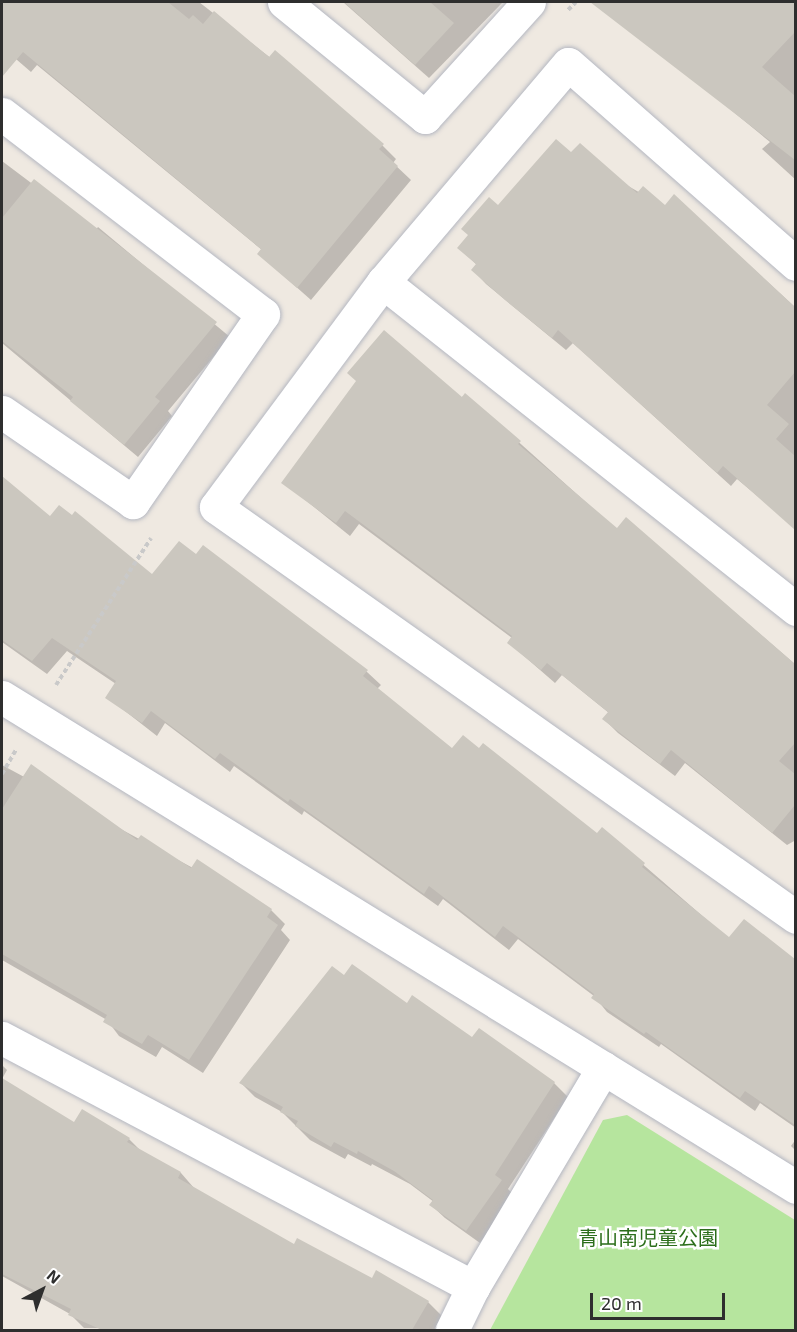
<!DOCTYPE html>
<meta charset="utf-8">
<style>
body{margin:0}
#map{position:relative;width:797px;height:1332px;overflow:hidden;background:#efe9e1;font-family:"Exo 2","Noto Sans JP",sans-serif}
div>[style]{position:absolute}
[style*='--x']{left:calc(var(--x)*1px);top:calc(var(--y)*1px);width:calc(var(--w)*1px);rotate:calc(var(--a)*1deg)}
.green>*{inset:0;background:#b6e59e}
.shadow>*{inset:0;background:#0003}
.building>*{inset:0;background:#cbc7bf}
.path>*{height:4px;margin-top:-2px;transform-origin:0;background:repeating-linear-gradient(90deg,#c9c9c9 0 4.5px,transparent 0 7.5px)}
.roads{filter:drop-shadow(0 0 2px #b4b7c1) drop-shadow(0 0 2px #b4b7c1)}
.minor>*{height:33px;margin:-16.5px;padding:0 16.5px;transform-origin:16.5px;border-radius:16.5px;background:#fff}
span{translate:-50% -50%;white-space:nowrap;text-align:center;line-height:1.15;-webkit-text-stroke:5px #fff;paint-order:stroke}
.park-label{font-size:20px;color:#2c6e1b}
.frame{position:absolute;inset:0;border:3px solid #2e2e2e;pointer-events:none}
.north{position:absolute;left:12px;top:1260px;width:60px;height:60px;-webkit-text-stroke:4px #fff;paint-order:stroke;rotate:41deg;font-size:16px;font-weight:700;line-height:24px;text-align:center;color:#2e2e2e}
.north::after{content:'';display:block;margin:auto;width:21px;height:27px;background:#2e2e2e;clip-path:polygon(50% 0,100% 100%,50% 72%,0 100%)}
.scale{position:absolute;left:590px;top:1293px;width:135px;height:27px;box-sizing:border-box;border:3px solid #2e2e2e;border-top:0;padding-left:8px;font-size:18px;line-height:21px;white-space:nowrap;color:#2e2e2e;-webkit-text-stroke:4px #fff;paint-order:stroke}
</style>
<div id="map">
<div class="green">
<i style="clip-path:polygon(627px 1115px,795px 1220px,795px 1330px,490px 1330px,603px 1120px)"></i>
</div>
<div class="shadow">
<i style="clip-path:polygon(2px 2px,199px 2px,382px 145px,396px 159px,393px 163px,411px 180px,311px 300px,259px 254px,262px 250px,37px 65px,31px 72px,2px 47px)"></i>
<i style="clip-path:polygon(343px 2px,503px 2px,429px 78px)"></i>
<i style="clip-path:polygon(617px 2px,796px 2px,796px 180px,762px 149px,770px 142px,610px 11px)"></i>
<i style="clip-path:polygon(572px 154px,665px 207px,674px 196px,796px 308px,796px 528px,737px 479px,731px 486px,573px 343px,566px 350px,486px 284px,473px 270px,477px 265px,459px 248px,499px 207px)"></i>
<i style="clip-path:polygon(2px 161px,95px 231px,98px 227px,230px 337px,168px 411px,172px 416px,138px 457px,2px 343px)"></i>
<i style="clip-path:polygon(466px 395px,617px 530px,626px 519px,796px 665px,796px 840px,787px 845px,685px 763px,675px 776px,618px 733px,604px 719px,609px 713px,562px 675px,555px 683px,509px 643px,512px 638px,359px 524px,350px 536px,283px 482px)"></i>
<i style="clip-path:polygon(2px 478px,51px 518px,153px 576px,196px 556px,203px 547px,367px 672px,381px 685px,377px 689px,452px 750px,597px 835px,602px 829px,729px 939px,744px 922px,796px 962px,796px 1128px,760px 1103px,755px 1111px,661px 1044px,659px 1047px,607px 1012px,594px 996px,518px 939px,509px 950px,443px 899px,438px 906px,304px 811px,302px 815px,234px 766px,230px 772px,165px 723px,157px 736px,107px 697px,116px 684px,67px 651px,47px 674px,2px 642px)"></i>
<i style="clip-path:polygon(2px 765px,271px 910px,285px 924px,281px 930px,290px 940px,203px 1073px,162px 1047px,156px 1057px,119px 1036px,107px 1020px,2px 960px)"></i>
<i style="clip-path:polygon(344px 978px,407px 1005px,554px 1083px,568px 1097px,508px 1189px,514px 1195px,480px 1243px,445px 1218px,431px 1205px,434px 1202px,410px 1184px,372px 1164px,371px 1166px,348px 1154px,345px 1159px,310px 1140px,282px 1112px,255px 1097px,241px 1083px)"></i>
<i style="clip-path:polygon(2px 1065px,7px 1070px,2px 1079px)"></i>
<i style="clip-path:polygon(2px 1080px,74px 1124px,129px 1139px,143px 1153px,181px 1173px,194px 1188px,295px 1246px,428px 1302px,442px 1316px,434px 1330px,84px 1328px,70px 1314px,2px 1276px,2px 1207px,66px 1239px,86px 1202px,2px 1150px)"></i>
<i style="clip-path:polygon(796px 1139px,796px 1151px,791px 1146px)"></i>
</div>
<div class="building">
<i style="clip-path:polygon(2px 2px,168px 2px,189px 19px,193px 15px,203px 24px,214px 11px,269px 57px,275px 50px,310px 80px,384px 144px,379px 149px,398px 166px,297px 288px,257px 254px,261px 249px,23px 52px,2px 77px)"></i>
<i style="clip-path:polygon(344px 2px,430px 2px,454px 23px,415px 65px)"></i>
<i style="clip-path:polygon(590px 2px,795px 2px,795px 32px,762px 67px,795px 96px,795px 160px)"></i>
<i style="clip-path:polygon(556px 139px,571px 152px,580px 143px,637px 193px,643px 186px,665px 205px,674px 194px,795px 307px,795px 372px,767px 405px,789px 424px,776px 439px,795px 456px,795px 530px,723px 466px,717px 473px,558px 330px,552px 338px,505px 300px,471px 270px,476px 264px,457px 248px,468px 235px,461px 229px,489px 197px,498px 205px)"></i>
<i style="clip-path:polygon(34px 179px,217px 322px,155px 397px,160px 401px,124px 445px,70px 401px,73px 397px,2px 341px,2px 218px)"></i>
<i style="clip-path:polygon(384px 330px,462px 397px,465px 393px,521px 441px,518px 444px,617px 528px,626px 517px,795px 664px,795px 743px,779px 761px,795px 774px,795px 805px,772px 833px,671px 750px,660px 764px,602px 719px,608px 712px,547px 663px,541px 670px,507px 643px,512px 636px,345px 511px,336px 523px,281px 483px,356px 381px,347px 373px)"></i>
<i style="clip-path:polygon(2px 476px,50px 516px,59px 505px,72px 515px,75px 511px,152px 574px,179px 541px,196px 554px,203px 545px,368px 670px,363px 676px,452px 748px,463px 735px,479px 748px,483px 743px,597px 833px,602px 827px,645px 863px,642px 867px,729px 937px,744px 919px,795px 959px,795px 1125px,745px 1091px,740px 1098px,646px 1032px,644px 1034px,591px 998px,594px 994px,503px 926px,495px 937px,429px 886px,424px 894px,290px 799px,288px 802px,220px 753px,215px 759px,151px 711px,142px 723px,105px 698px,116px 681px,52px 638px,32px 661px,2px 640px)"></i>
<i style="clip-path:polygon(31px 764px,137px 840px,141px 835px,191px 868px,197px 859px,272px 909px,267px 917px,278px 925px,189px 1060px,148px 1035px,142px 1044px,103px 1022px,107px 1015px,2px 954px,2px 809px)"></i>
<i style="clip-path:polygon(352px 964px,407px 1003px,412px 995px,472px 1037px,479px 1028px,555px 1082px,495px 1175px,502px 1180px,466px 1231px,429px 1205px,433px 1200px,394px 1171px,358px 1151px,357px 1154px,334px 1142px,331px 1147px,295px 1126px,298px 1121px,280px 1112px,283px 1107px,239px 1083px,332px 966px,344px 975px)"></i>
<i style="clip-path:polygon(2px 1078px,74px 1122px,82px 1109px,130px 1138px,127px 1142px,181px 1172px,178px 1178px,294px 1244px,297px 1238px,372px 1278px,376px 1270px,429px 1301px,412px 1330px,102px 1330px,68px 1315px,71px 1309px,2px 1274px)"></i>
</div>
<div class="path">
<i style="--x:568;--y:10;--w:11;--a:-45"></i>
<i style="--x:56;--y:685;--w:175;--a:-57.1"></i>
<i style="--x:2;--y:774;--w:28;--a:-60"></i>
</div>
<div class="roads">
<div class="minor">
<i style="--x:284;--y:2;--w:182;--a:39.2"></i>
<i style="--x:425;--y:117;--w:155;--a:-47.9"></i>
<i style="--x:2;--y:114;--w:329;--a:37.5"></i>
<i style="--x:263;--y:314;--w:229;--a:124.7"></i>
<i style="--x:133;--y:502;--w:159;--a:-145.5"></i>
<i style="--x:796;--y:264;--w:303;--a:-138.7"></i>
<i style="--x:568;--y:64;--w:286;--a:130.3"></i>
<i style="--x:383;--y:282;--w:280;--a:126.6"></i>
<i style="--x:216;--y:507;--w:710;--a:35.26"></i>
<i style="--x:383;--y:282;--w:527;--a:38.37"></i>
<i style="--x:2;--y:697;--w:933;--a:31.68"></i>
<i style="--x:2;--y:1038;--w:533;--a:27.86"></i>
<i style="--x:473;--y:1287;--w:255;--a:-59.3"></i>
<i style="--x:452;--y:1330;--w:48;--a:-64"></i>
</div>
</div>
<div class="park-label">
<span style="left:648px;top:1237px">青山南児童公園</span>
</div>
<div class="frame"></div>
<div class="north">N</div>
<div class="scale">20 m</div>
</div>
